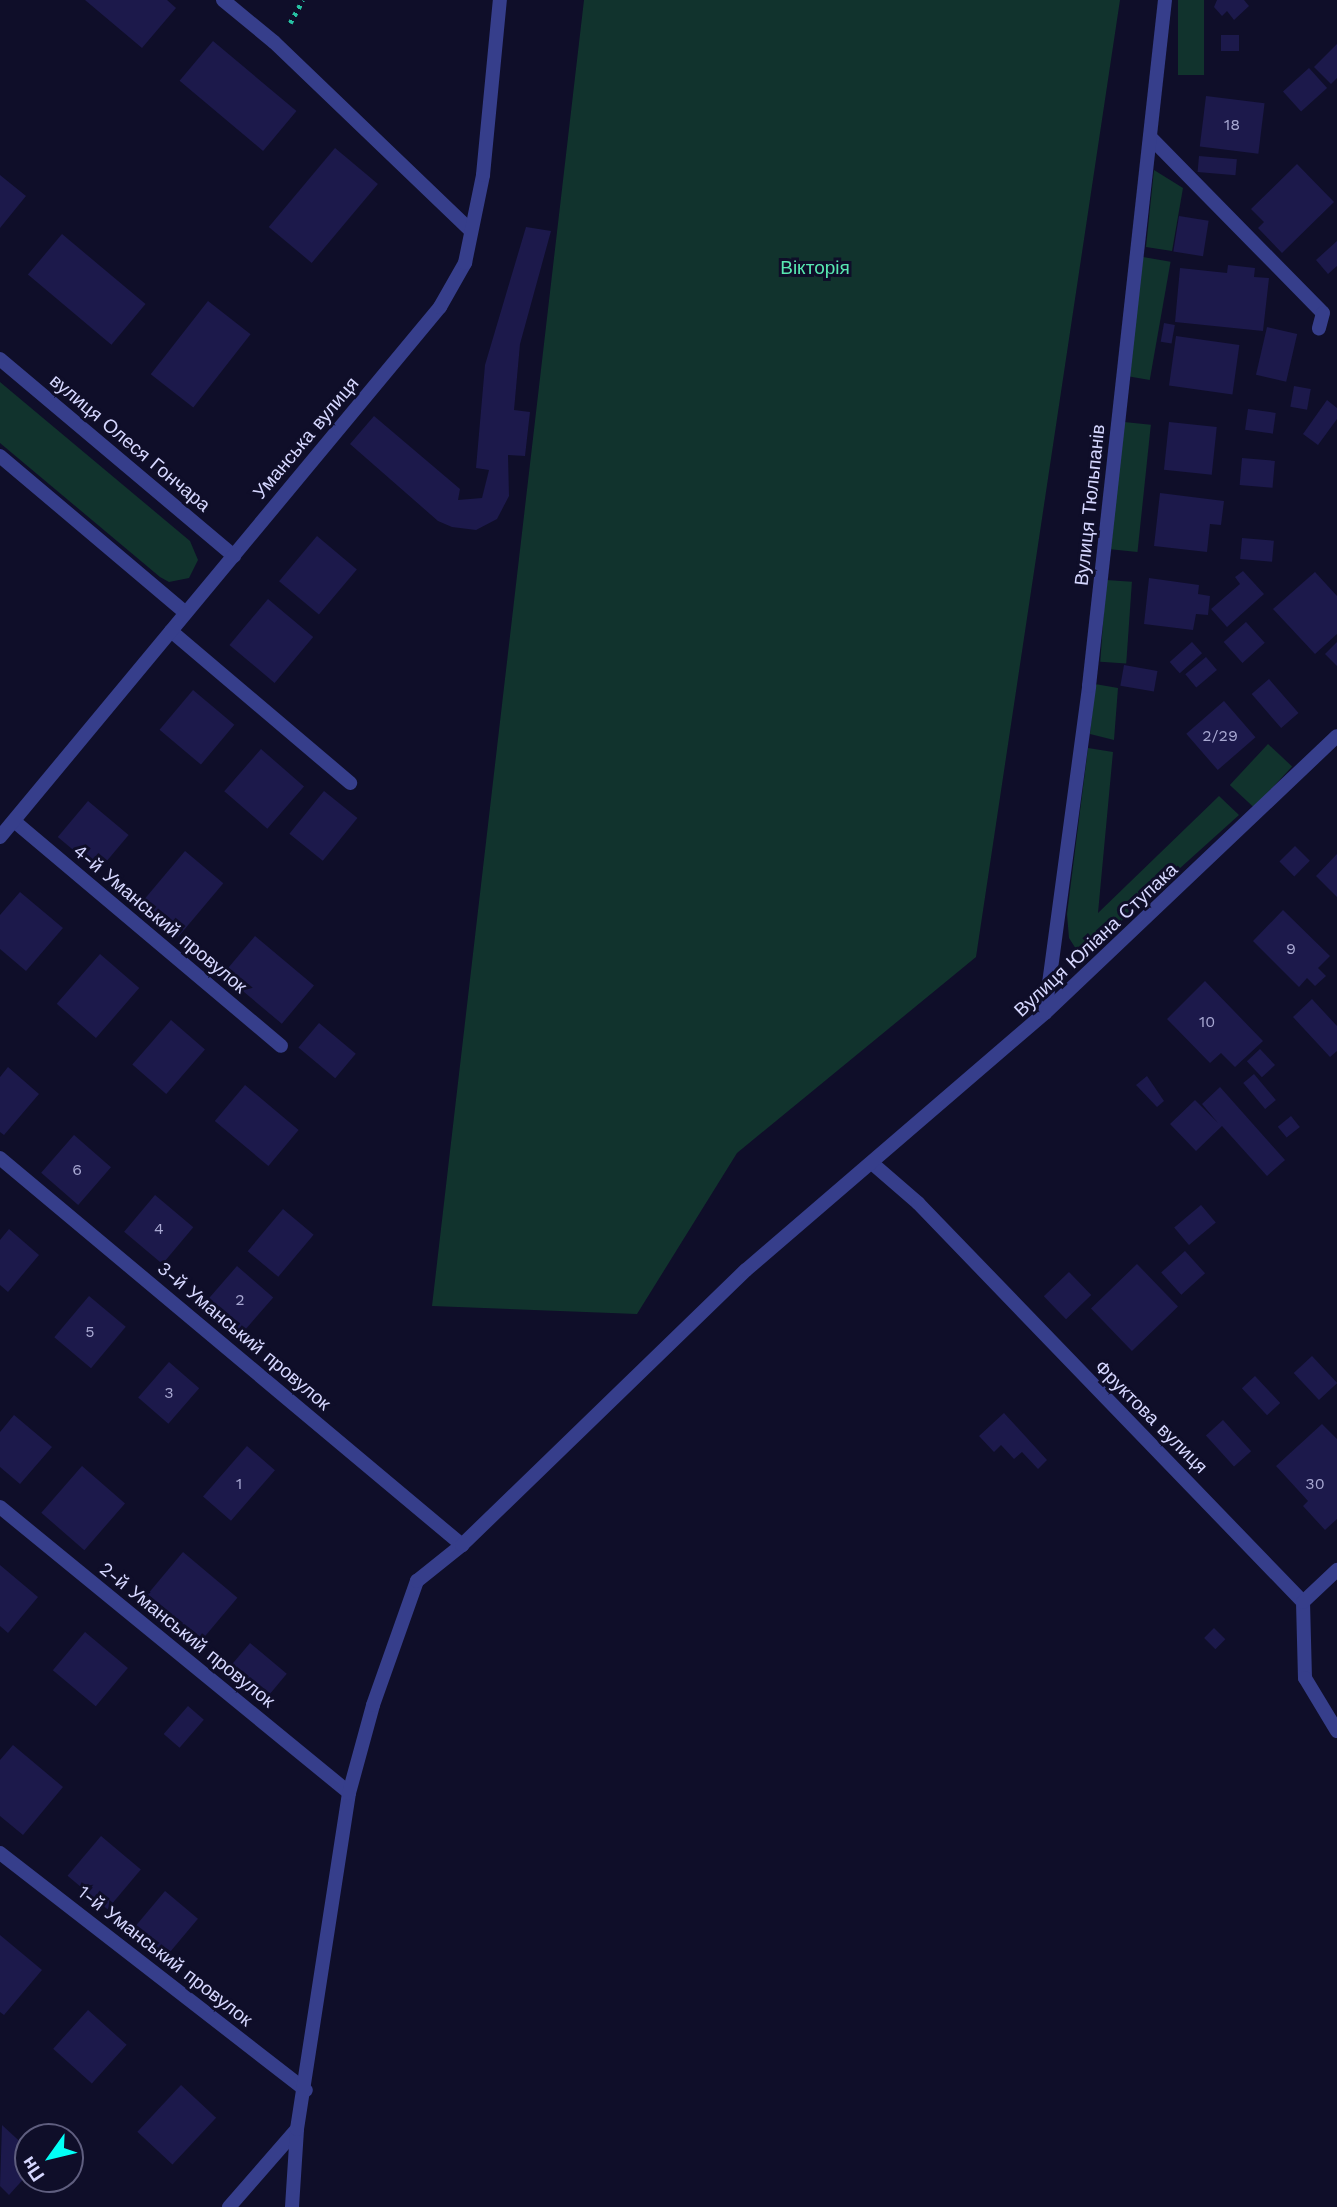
<!DOCTYPE html>
<meta charset="utf-8">
<style>
body{margin:0}
#map{position:relative;width:1337px;height:2207px;overflow:hidden;background:#0f0e29;font-family:"Work Sans",sans-serif}
div>[style]{position:absolute}
[style*='--x']{left:calc(var(--x)*1px);top:calc(var(--y)*1px);width:calc(var(--w)*1px);rotate:calc(var(--a)*1deg)}
.green>*{inset:0;background:#11332d;transform-origin:0 0}
.building>*{inset:0;background:#1c194b;transform-origin:0 0}
.path>*{height:4.5px;margin-top:-2.25px;transform-origin:0;background:repeating-linear-gradient(90deg,#27c2a3 0 3.5px,transparent 0 8.5px)}
.service>*{height:14px;margin:-7px;padding:0 7px;transform-origin:7px;border-radius:7px;background:#363e8b}
.minor>*{height:14px;margin:-7px;padding:0 7px;transform-origin:7px;border-radius:7px;background:#363e8b}
span{translate:-50% -50%;white-space:nowrap;text-align:center;line-height:1.15;-webkit-text-stroke:6px #0f0e29;paint-order:stroke}
.number-label{font-size:16px;color:#a8a8d2}
.number-label span{-webkit-text-stroke-width:0}
.park-label{font-size:19px;color:#58e8b1}
.street-label{font-size:19px;color:#d6d7ff}
.north{position:absolute;left:14px;top:2123px;width:70px;height:70px;box-sizing:border-box;background:#0f0e29;border:2px solid #5f5e7f;border-radius:50%;rotate:236deg;font-size:19px;font-weight:700;line-height:28px;text-align:center;color:#d6d7ff}
.north::after{content:'';display:block;margin:auto;width:24px;height:32px;background:#02fff6;clip-path:polygon(50% 0,100% 100%,50% 72%,0 100%)}
</style>
<div id="map">
<div class="green">
<i style="clip-path:polygon(584px 0,1120px 0,976px 957px,737px 1153px,637px 1314px,432px 1306px)"></i>
<i style="left:1178px;top:0;width:26px;height:75px"></i>
<i style="clip-path:polygon(1154px 170px,1183px 188px,1172px 251px,1146px 247px)"></i>
<i style="left:1143px;top:257px;width:28px;height:120px;rotate:10deg"></i>
<i style="clip-path:polygon(0 382px,190px 541px,198px 560px,189px 578px,169px 582px,160px 577px,0 443px)"></i>
<i style="left:1124px;top:422px;width:27px;height:128px;rotate:6deg"></i>
<i style="left:1106px;top:580px;width:26px;height:82px;rotate:4deg"></i>
<i style="clip-path:polygon(1095px 684px,1118px 688px,1114px 740px,1090px 734px)"></i>
<i style="left:1268px;top:744px;width:33px;height:56px;rotate:43deg"></i>
<i style="clip-path:polygon(1088px 748px,1113px 752px,1098px 913px,1219px 796px,1239px 815px,1088px 951px,1076px 949px,1069px 938px,1067px 914px)"></i>
</div>
<div class="building">
<i style="clip-path:polygon(85px 0,167px 0,176px 8px,142px 48px)"></i>
<i style="clip-path:polygon(1217px 0,1244px 0,1249px 6px,1234px 20px,1227px 11px,1222px 16px,1214px 7px)"></i>
<i style="left:1221px;top:35px;width:18px;height:16px"></i>
<i style="left:213px;top:41px;width:109px;height:52px;rotate:40deg"></i>
<i style="clip-path:polygon(1337px 44px,1337px 78px,1331px 84px,1314px 67px)"></i>
<i style="left:1309px;top:68px;width:27px;height:35px;rotate:48deg"></i>
<i style="left:1206px;top:96px;width:59px;height:51px;rotate:7deg"></i>
<i style="left:335px;top:148px;width:56px;height:103px;rotate:40deg"></i>
<i style="left:1199px;top:156px;width:38px;height:16px;rotate:5deg"></i>
<i style="clip-path:polygon(1297px 164px,1334px 202px,1282px 253px,1258px 228px,1264px 222px,1251px 209px)"></i>
<i style="clip-path:polygon(0 175px,26px 196px,0 228px)"></i>
<i style="left:1179px;top:216px;width:30px;height:36px;rotate:9deg"></i>
<i style="clip-path:polygon(526px 227px,551px 231px,520px 344px,514px 410px,530px 412px,525px 456px,508px 455px,509px 496px,497px 519px,476px 530px,452px 527px,438px 521px,350px 444px,374px 416px,460px 489px,458px 500px,482px 498px,489px 470px,476px 468px,485px 365px)"></i>
<i style="left:62px;top:234px;width:109px;height:53px;rotate:40deg"></i>
<i style="clip-path:polygon(1337px 241px,1337px 266px,1328px 274px,1316px 260px)"></i>
<i style="clip-path:polygon(1228px 265px,1255px 268px,1254px 277px,1269px 278px,1263px 331px,1175px 322px,1180px 268px,1227px 273px)"></i>
<i style="left:208px;top:301px;width:54px;height:93px;rotate:38deg"></i>
<i style="left:1164px;top:323px;width:11px;height:19px;rotate:10deg"></i>
<i style="left:1267px;top:327px;width:31px;height:49px;rotate:13deg"></i>
<i style="left:1176px;top:336px;width:64px;height:50px;rotate:8deg"></i>
<i style="left:1294px;top:386px;width:17px;height:21px;rotate:10deg"></i>
<i style="clip-path:polygon(1327px 400px,1337px 408px,1337px 419px,1318px 445px,1303px 434px)"></i>
<i style="left:1248px;top:409px;width:28px;height:21px;rotate:8deg"></i>
<i style="left:1169px;top:422px;width:48px;height:48px;rotate:6deg"></i>
<i style="left:1242px;top:458px;width:33px;height:27px;rotate:5deg"></i>
<i style="clip-path:polygon(1160px 493px,1224px 501px,1221px 525px,1210px 524px,1207px 552px,1154px 546px)"></i>
<i style="left:317px;top:536px;width:52px;height:59px;rotate:40deg"></i>
<i style="left:1242px;top:538px;width:32px;height:21px;rotate:5deg"></i>
<i style="clip-path:polygon(1243px 571px,1264px 594px,1227px 627px,1211px 609px,1240px 584px,1235px 577px)"></i>
<i style="clip-path:polygon(1315px 572px,1337px 596px,1337px 634px,1315px 654px,1273px 609px)"></i>
<i style="clip-path:polygon(1149px 578px,1199px 585px,1198px 594px,1210px 596px,1208px 615px,1196px 614px,1193px 630px,1144px 624px)"></i>
<i style="left:268px;top:599px;width:59px;height:60px;rotate:40deg"></i>
<i style="left:1246px;top:622px;width:28px;height:30px;rotate:48deg"></i>
<i style="left:1192px;top:642px;width:15px;height:30px;rotate:48deg"></i>
<i style="clip-path:polygon(1337px 642px,1337px 666px,1325px 654px)"></i>
<i style="left:1206px;top:657px;width:17px;height:27px;rotate:50deg"></i>
<i style="left:1124px;top:665px;width:34px;height:21px;rotate:10deg"></i>
<i style="left:1269px;top:679px;width:45px;height:23px;rotate:49deg"></i>
<i style="left:193px;top:690px;width:54px;height:52px;rotate:40deg"></i>
<i style="left:1224px;top:701px;width:48px;height:50px;rotate:49deg"></i>
<i style="left:261px;top:749px;width:57px;height:56px;rotate:41deg"></i>
<i style="left:324px;top:791px;width:43px;height:55px;rotate:39deg"></i>
<i style="left:88px;top:801px;width:53px;height:47px;rotate:40deg"></i>
<i style="left:1295px;top:846px;width:21px;height:22px;rotate:45deg"></i>
<i style="left:185px;top:851px;width:50px;height:70px;rotate:40deg"></i>
<i style="clip-path:polygon(1337px 854px,1337px 897px,1316px 876px)"></i>
<i style="clip-path:polygon(20px 892px,63px 928px,26px 971px,0 949px,0 915px)"></i>
<i style="clip-path:polygon(1283px 910px,1330px 956px,1318px 968px,1326px 976px,1315px 986px,1307px 978px,1299px 987px,1253px 941px)"></i>
<i style="left:255px;top:936px;width:77px;height:50px;rotate:40deg"></i>
<i style="left:100px;top:954px;width:52px;height:66px;rotate:41deg"></i>
<i style="clip-path:polygon(1205px 981px,1263px 1041px,1235px 1067px,1221px 1053px,1210px 1063px,1167px 1019px)"></i>
<i style="clip-path:polygon(1312px 999px,1337px 1026px,1337px 1051px,1330px 1057px,1293px 1017px)"></i>
<i style="left:171px;top:1020px;width:45px;height:59px;rotate:41deg"></i>
<i style="left:319px;top:1023px;width:48px;height:32px;rotate:40deg"></i>
<i style="left:1260px;top:1049px;width:22px;height:18px;rotate:47deg"></i>
<i style="clip-path:polygon(8px 1067px,39px 1094px,4px 1135px,0 1132px,0 1077px)"></i>
<i style="left:1254px;top:1074px;width:34px;height:14px;rotate:50deg"></i>
<i style="clip-path:polygon(1147px 1076px,1164px 1101px,1157px 1107px,1136px 1085px)"></i>
<i style="left:245px;top:1085px;width:70px;height:47px;rotate:40deg"></i>
<i style="clip-path:polygon(1220px 1087px,1285px 1160px,1267px 1176px,1222px 1126px,1196px 1151px,1170px 1124px,1195px 1100px,1218px 1123px,1202px 1104px)"></i>
<i style="left:1291px;top:1116px;width:14px;height:17px;rotate:51deg"></i>
<i style="left:74px;top:1135px;width:49px;height:50px;rotate:41deg"></i>
<i style="left:155px;top:1195px;width:50px;height:48px;rotate:40deg"></i>
<i style="left:1201px;top:1205px;width:23px;height:35px;rotate:50deg"></i>
<i style="left:283px;top:1209px;width:40px;height:55px;rotate:40deg"></i>
<i style="clip-path:polygon(9px 1229px,39px 1255px,8px 1292px,0 1285px,0 1240px)"></i>
<i style="left:1185px;top:1251px;width:30px;height:32px;rotate:48deg"></i>
<i style="left:1137px;top:1264px;width:59px;height:64px;rotate:46deg"></i>
<i style="left:237px;top:1266px;width:48px;height:47px;rotate:41deg"></i>
<i style="left:1069px;top:1272px;width:32px;height:35px;rotate:46deg"></i>
<i style="left:89px;top:1296px;width:48px;height:54px;rotate:40deg"></i>
<i style="left:1312px;top:1356px;width:37px;height:25px;rotate:47deg"></i>
<i style="left:169px;top:1362px;width:40px;height:47px;rotate:41deg"></i>
<i style="left:1255px;top:1376px;width:37px;height:18px;rotate:47deg"></i>
<i style="clip-path:polygon(1004px 1413px,1047px 1460px,1038px 1469px,1022px 1452px,1014px 1459px,1001px 1445px,994px 1452px,979px 1436px)"></i>
<i style="clip-path:polygon(14px 1415px,52px 1447px,20px 1484px,0 1467px,0 1432px)"></i>
<i style="left:1223px;top:1420px;width:42px;height:23px;rotate:48deg"></i>
<i style="clip-path:polygon(1322px 1424px,1337px 1439px,1337px 1519px,1325px 1530px,1303px 1506px,1308px 1501px,1276px 1466px)"></i>
<i style="left:247px;top:1446px;width:37px;height:67px;rotate:41deg"></i>
<i style="left:82px;top:1466px;width:57px;height:62px;rotate:41deg"></i>
<i style="left:183px;top:1552px;width:71px;height:55px;rotate:40deg"></i>
<i style="clip-path:polygon(0 1565px,38px 1597px,8px 1633px,0 1626px)"></i>
<i style="left:1214px;top:1628px;width:16px;height:14px;rotate:45deg"></i>
<i style="left:85px;top:1632px;width:56px;height:50px;rotate:40deg"></i>
<i style="left:250px;top:1643px;width:48px;height:37px;rotate:40deg"></i>
<i style="left:188px;top:1706px;width:21px;height:37px;rotate:41deg"></i>
<i style="clip-path:polygon(13px 1745px,63px 1787px,23px 1835px,0 1816px,0 1760px)"></i>
<i style="left:101px;top:1836px;width:52px;height:52px;rotate:40deg"></i>
<i style="left:165px;top:1891px;width:43px;height:50px;rotate:40deg"></i>
<i style="clip-path:polygon(0 1935px,42px 1970px,4px 2015px,0 2012px)"></i>
<i style="left:88px;top:2010px;width:52px;height:52px;rotate:42deg"></i>
<i style="left:181px;top:2085px;width:48px;height:64px;rotate:43deg"></i>
<i style="clip-path:polygon(2px 2125px,28px 2149px,28px 2174px,9px 2195px,0 2186px)"></i>
</div>
<div class="path">
<i style="--x:290;--y:23;--w:26;--a:-61"></i>
</div>
<div class="service">
<i style="--x:223;--y:0;--w:66;--a:39.5"></i>
<i style="--x:274;--y:42;--w:272;--a:43.8"></i>
<i style="--x:1151;--y:138;--w:245;--a:45.5"></i>
<i style="--x:1323;--y:313;--w:16;--a:105"></i>
<i style="--x:0;--y:456;--w:243;--a:40.2"></i>
</div>
<div class="minor">
<i style="--x:0;--y:359;--w:306;--a:40.1"></i>
<i style="--x:171;--y:631;--w:235;--a:40.3"></i>
<i style="--x:14;--y:821;--w:349;--a:40.1"></i>
<i style="--x:0;--y:837;--w:689;--a:-50.3"></i>
<i style="--x:440;--y:307;--w:51;--a:-60.4"></i>
<i style="--x:465;--y:263;--w:90;--a:-78.4"></i>
<i style="--x:483;--y:175;--w:176;--a:-84.5"></i>
<i style="--x:1045;--y:1013;--w:330;--a:-82.3"></i>
<i style="--x:1089;--y:686;--w:690;--a:-83.68"></i>
<i style="--x:0;--y:1158;--w:603;--a:39.95"></i>
<i style="--x:873;--y:1164;--w:60;--a:40.9"></i>
<i style="--x:918;--y:1203;--w:554;--a:46.02"></i>
<i style="--x:1303;--y:1602;--w:76;--a:88.5"></i>
<i style="--x:1305;--y:1678;--w:62;--a:58.9"></i>
<i style="--x:0;--y:1507;--w:451;--a:39.3"></i>
<i style="--x:1303;--y:1602;--w:47;--a:-43.3"></i>
<i style="--x:0;--y:1853;--w:387;--a:37.8"></i>
<i style="--x:229;--y:2207;--w:103;--a:-48.9"></i>
<i style="--x:292;--y:2207;--w:78;--a:-86.3"></i>
<i style="--x:297;--y:2129;--w:340;--a:-81.2"></i>
<i style="--x:349;--y:1793;--w:91;--a:-74.7"></i>
<i style="--x:373;--y:1705;--w:132;--a:-70.5"></i>
<i style="--x:417;--y:1581;--w:58;--a:-38.7"></i>
<i style="--x:462;--y:1545;--w:395;--a:-44.1"></i>
<i style="--x:746;--y:1270;--w:394;--a:-40.7"></i>
<i style="--x:1045;--y:1013;--w:402;--a:-43.5"></i>
</div>
<div class="number-label">
<span style="left:1232px;top:125px">18</span>
<span style="left:1220px;top:736px">2/29</span>
<span style="left:1291px;top:949px">9</span>
<span style="left:1207px;top:1022px">10</span>
<span style="left:77px;top:1170px">6</span>
<span style="left:159px;top:1229px">4</span>
<span style="left:240px;top:1300px">2</span>
<span style="left:90px;top:1332px">5</span>
<span style="left:169px;top:1393px">3</span>
<span style="left:239px;top:1484px">1</span>
<span style="left:1315px;top:1484px">30</span>
</div>
<div class="park-label">
<span style="left:815px;top:268px">Вікторія</span>
</div>
<div class="street-label">
<span style="left:306px;top:438px;rotate:-50deg">Уманська вулиця</span>
<span style="left:130px;top:443px;rotate:40deg">вулиця Олеся Гончара</span>
<span style="left:1090px;top:505px;rotate:-84deg">Вулиця Тюльпанів</span>
<span style="left:160px;top:919px;rotate:40deg">4-й Уманський провулок</span>
<span style="left:1096px;top:940px;rotate:-43deg">Вулиця Юліана Ступака</span>
<span style="left:244px;top:1336px;rotate:40deg">3-й Уманський провулок</span>
<span style="left:1151px;top:1417px;rotate:45deg">Фруктова вулиця</span>
<span style="left:187px;top:1635px;rotate:39deg">2-й Уманський провулок</span>
<span style="left:165px;top:1956px;rotate:38deg">1-й Уманський провулок</span>
</div>
<div class="north">Пн</div>
</div>
